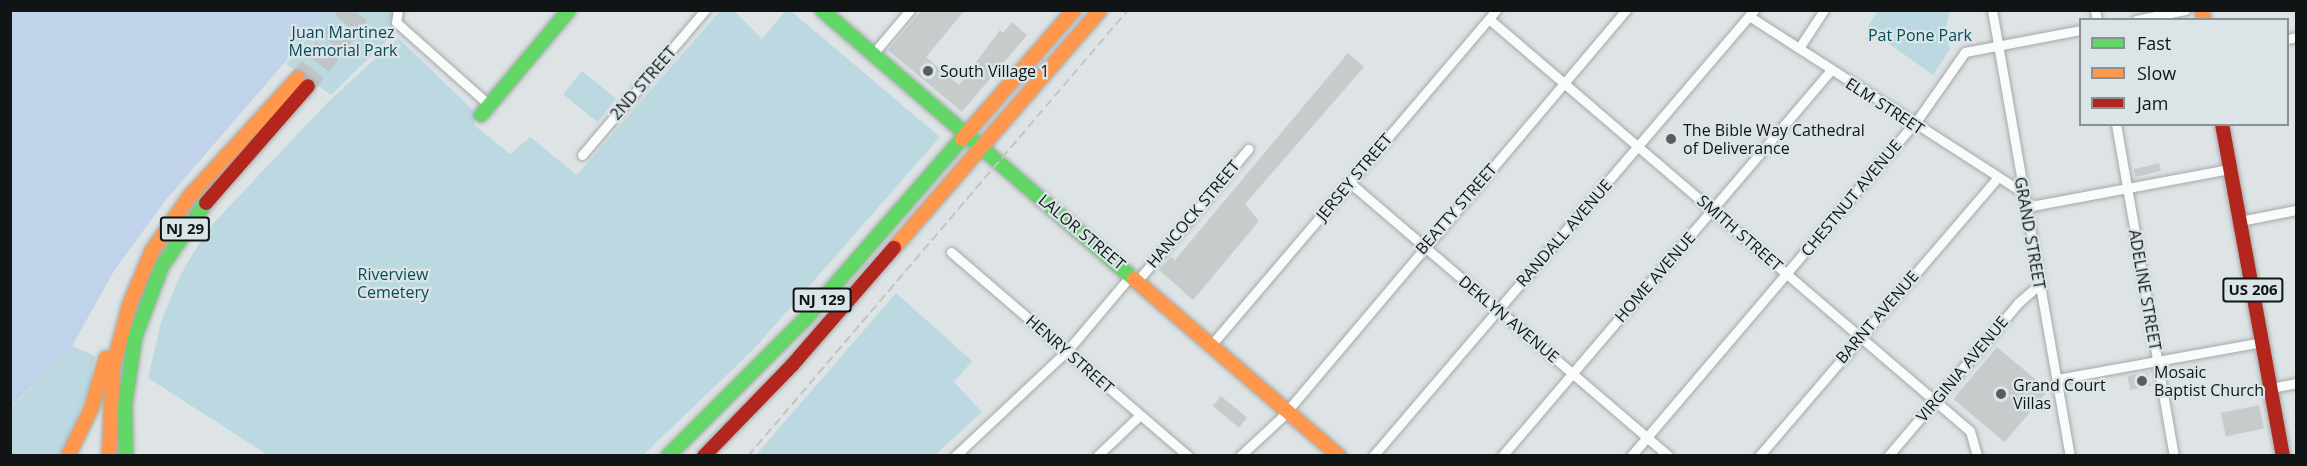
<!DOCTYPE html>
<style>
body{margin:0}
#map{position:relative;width:2307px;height:466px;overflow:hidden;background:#dee4e5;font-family:"Open Sans",sans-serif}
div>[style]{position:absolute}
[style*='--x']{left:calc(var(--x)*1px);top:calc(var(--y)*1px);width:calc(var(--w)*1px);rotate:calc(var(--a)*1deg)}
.green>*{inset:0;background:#bcd8e1;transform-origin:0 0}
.water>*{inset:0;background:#c1d2eb}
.building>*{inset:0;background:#c6cbcb;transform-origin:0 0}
.highway-tunnel>*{height:16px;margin-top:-8px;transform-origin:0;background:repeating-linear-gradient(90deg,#bfc5c6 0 16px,transparent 0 24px)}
.roads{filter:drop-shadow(0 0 2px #a5a9aa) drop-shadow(0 0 2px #a5a9aa)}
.street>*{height:9px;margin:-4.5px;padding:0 4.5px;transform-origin:4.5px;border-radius:4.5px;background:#fafbfb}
.fast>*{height:14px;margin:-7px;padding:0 7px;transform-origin:7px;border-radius:7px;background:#63d668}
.slow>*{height:14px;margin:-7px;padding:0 7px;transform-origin:7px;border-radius:7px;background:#ff974d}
.jam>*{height:14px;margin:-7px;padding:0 7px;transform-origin:7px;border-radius:7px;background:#b3261e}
.rail>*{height:2px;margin-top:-1px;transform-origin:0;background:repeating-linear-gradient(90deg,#c3c4c4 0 9px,transparent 0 13.5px)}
.dots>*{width:16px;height:16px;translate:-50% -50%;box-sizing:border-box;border:3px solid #dbe5e8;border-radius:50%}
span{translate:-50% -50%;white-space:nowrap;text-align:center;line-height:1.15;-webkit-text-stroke:4.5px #dbe5e8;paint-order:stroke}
.shield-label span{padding:2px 4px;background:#dbe5e8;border:2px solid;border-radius:4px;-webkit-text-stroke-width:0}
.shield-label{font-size:15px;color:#111415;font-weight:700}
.park-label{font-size:16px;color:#074c5d}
.poi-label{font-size:16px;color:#111415}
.left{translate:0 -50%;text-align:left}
.street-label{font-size:16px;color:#111415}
.frame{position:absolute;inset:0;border:12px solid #111415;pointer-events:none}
.legend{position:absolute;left:2079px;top:18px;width:210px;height:108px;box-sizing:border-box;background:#dbe5e8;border:2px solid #8a9194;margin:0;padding:8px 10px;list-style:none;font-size:18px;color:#111415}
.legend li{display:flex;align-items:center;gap:12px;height:30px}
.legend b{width:30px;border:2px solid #8a9194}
</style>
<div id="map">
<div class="green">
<i style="clip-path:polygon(329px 11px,398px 11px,386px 41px,331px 95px,286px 64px)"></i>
<i style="clip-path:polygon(720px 11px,734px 11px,762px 39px,785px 11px,791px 11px,940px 137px,753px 350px,643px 455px,268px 455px,148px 378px,161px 322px,180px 275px,209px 228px,327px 103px,398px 38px,475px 112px,474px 125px,510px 154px,530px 137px,577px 175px)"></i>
<i style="clip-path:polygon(1878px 11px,1949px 11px,1945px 35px,1950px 49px,1933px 75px,1867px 28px)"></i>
<i style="left:582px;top:71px;width:44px;height:30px;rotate:39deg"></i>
<i style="clip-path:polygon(896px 293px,972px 361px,954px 382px,982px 412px,935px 455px,756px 455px)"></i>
<i style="clip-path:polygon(72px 346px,95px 356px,89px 388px,68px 440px,59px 455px,11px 456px,11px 408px)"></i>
</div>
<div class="water">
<i style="clip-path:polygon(11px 10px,329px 11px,165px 201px,114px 271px,72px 346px,11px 407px)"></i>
</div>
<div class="building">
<i style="clip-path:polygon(922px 10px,965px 10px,926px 57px,959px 85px,1000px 30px,1003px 33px,1012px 22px,1027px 35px,962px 112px,888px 50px)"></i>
<i style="clip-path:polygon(1348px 53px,1364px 67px,1245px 204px,1259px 221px,1193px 300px,1159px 270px,1171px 257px,1175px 260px)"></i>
<i style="left:2159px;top:163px;width:8px;height:26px;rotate:76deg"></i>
<i style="left:1997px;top:347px;width:67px;height:68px;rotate:40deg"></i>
<i style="left:2148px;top:372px;width:14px;height:21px;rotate:78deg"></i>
<i style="left:1221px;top:396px;width:34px;height:13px;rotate:40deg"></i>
<i style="left:2259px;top:405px;width:24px;height:39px;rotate:78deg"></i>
</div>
<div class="highway-tunnel">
<i style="--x:298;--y:78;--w:85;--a:-53.1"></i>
<i style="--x:308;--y:86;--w:96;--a:-52.7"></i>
</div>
<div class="roads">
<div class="street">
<i style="--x:398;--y:10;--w:12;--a:99"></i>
<i style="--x:396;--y:22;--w:125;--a:41.7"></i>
<i style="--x:1992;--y:10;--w:453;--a:80.1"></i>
<i style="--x:2095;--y:10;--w:10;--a:79"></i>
<i style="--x:1749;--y:16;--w:325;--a:32.8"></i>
<i style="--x:1489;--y:19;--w:633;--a:40.58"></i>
<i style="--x:1970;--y:431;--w:26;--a:74"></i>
<i style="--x:2136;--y:20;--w:50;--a:-11.5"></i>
<i style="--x:2288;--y:39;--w:8;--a:-14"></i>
<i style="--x:1799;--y:48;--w:45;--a:-56.7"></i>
<i style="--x:873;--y:54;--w:57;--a:-49.9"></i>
<i style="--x:2116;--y:124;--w:337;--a:80.1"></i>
<i style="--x:582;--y:155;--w:190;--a:-49.7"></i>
<i style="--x:1349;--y:182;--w:421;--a:40.6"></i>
<i style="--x:2026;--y:207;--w:208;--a:-10.6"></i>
<i style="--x:2240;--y:221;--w:57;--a:-11.1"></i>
<i style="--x:951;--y:252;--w:313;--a:40.7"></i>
<i style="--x:1139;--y:279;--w:170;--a:-50"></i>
<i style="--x:1212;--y:344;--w:438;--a:-49.6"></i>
<i style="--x:2057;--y:379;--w:208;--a:-10.2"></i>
<i style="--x:2271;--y:388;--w:25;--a:-11"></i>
<i style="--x:955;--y:456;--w:154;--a:-43.2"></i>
<i style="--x:1067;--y:351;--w:101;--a:-49.8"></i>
<i style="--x:1097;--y:456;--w:59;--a:-43.6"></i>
<i style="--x:1240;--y:456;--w:57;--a:-42.9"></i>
<i style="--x:1282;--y:417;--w:533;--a:-49.8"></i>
<i style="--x:1373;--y:456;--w:587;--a:-49.49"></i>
<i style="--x:1502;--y:456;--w:507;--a:-49.56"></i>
<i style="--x:1631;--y:456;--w:443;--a:-49.6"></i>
<i style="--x:1918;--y:119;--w:82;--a:-55"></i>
<i style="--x:1965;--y:52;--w:117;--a:-10.8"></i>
<i style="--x:1759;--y:456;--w:365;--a:-49.4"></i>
<i style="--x:1888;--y:456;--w:201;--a:-49.6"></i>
<i style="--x:2018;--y:303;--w:28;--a:-41"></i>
</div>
<div class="fast">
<i style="--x:822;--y:10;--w:412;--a:40.8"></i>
<i style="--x:481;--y:115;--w:137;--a:-50"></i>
<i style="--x:126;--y:456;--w:51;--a:-91.1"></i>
<i style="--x:125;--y:405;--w:69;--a:-81.6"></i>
<i style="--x:135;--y:337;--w:76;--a:-69.2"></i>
<i style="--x:162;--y:266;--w:77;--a:-55.1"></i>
<i style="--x:668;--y:456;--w:197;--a:-45"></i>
<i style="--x:807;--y:317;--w:236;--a:-49"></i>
</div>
<div class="slow">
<i style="--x:2202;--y:10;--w:10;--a:79"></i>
<i style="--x:962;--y:139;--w:171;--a:-49"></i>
<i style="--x:894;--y:248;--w:315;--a:-49.1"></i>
<i style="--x:1134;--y:279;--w:271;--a:40.8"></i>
<i style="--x:68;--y:456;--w:52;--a:-63.9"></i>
<i style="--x:91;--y:409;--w:53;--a:-73.6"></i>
<i style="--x:109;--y:456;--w:90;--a:-87.5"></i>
<i style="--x:113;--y:366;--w:65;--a:-74.9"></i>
<i style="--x:130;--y:303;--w:56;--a:-67.1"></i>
<i style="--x:152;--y:251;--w:65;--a:-55.6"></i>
<i style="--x:189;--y:197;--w:161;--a:-47.5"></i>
</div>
<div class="jam">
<i style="--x:2222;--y:124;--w:338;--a:79.6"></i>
<i style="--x:206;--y:203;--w:155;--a:-48.9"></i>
<i style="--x:704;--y:456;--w:128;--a:-45.9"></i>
<i style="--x:793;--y:364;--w:154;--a:-49"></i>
</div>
</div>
<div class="rail">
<i style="--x:748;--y:456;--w:586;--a:-49.57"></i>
</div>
<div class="dots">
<i style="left:928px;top:71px;background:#595d5e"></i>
<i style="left:1671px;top:139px;background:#595d5e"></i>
<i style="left:2142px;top:381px;background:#595d5e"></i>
<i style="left:2001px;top:394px;background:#595d5e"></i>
</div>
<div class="shield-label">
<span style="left:185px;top:229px">NJ 29</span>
<span style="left:2253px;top:290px">US 206</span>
<span style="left:822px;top:300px">NJ 129</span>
</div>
<div class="park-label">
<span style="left:343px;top:41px">Juan Martinez<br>Memorial Park</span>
<span style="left:1920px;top:35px">Pat Pone Park</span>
<span style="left:393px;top:283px">Riverview<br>Cemetery</span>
</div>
<div class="poi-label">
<span class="left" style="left:940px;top:71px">South Village 1</span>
<span class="left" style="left:1683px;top:139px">The Bible Way Cathedral<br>of Deliverance</span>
<span class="left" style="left:2154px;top:381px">Mosaic<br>Baptist Church</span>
<span class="left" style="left:2013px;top:394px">Grand Court<br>Villas</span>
</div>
<div class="street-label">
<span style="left:643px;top:83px;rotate:-49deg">2ND STREET</span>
<span style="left:1885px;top:106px;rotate:33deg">ELM STREET</span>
<span style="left:1354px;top:177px;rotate:-50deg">JERSEY STREET</span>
<span style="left:1851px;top:198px;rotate:-50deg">CHESTNUT AVENUE</span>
<span style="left:1456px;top:209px;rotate:-49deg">BEATTY STREET</span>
<span style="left:1193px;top:214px;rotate:-50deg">HANCOCK STREET</span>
<span style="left:1082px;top:232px;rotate:40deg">LALOR STREET</span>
<span style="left:1564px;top:233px;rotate:-49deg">RANDALL AVENUE</span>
<span style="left:1740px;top:233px;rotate:41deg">SMITH STREET</span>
<span style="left:2030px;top:233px;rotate:80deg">GRAND STREET</span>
<span style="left:1655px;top:277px;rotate:-49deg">HOME AVENUE</span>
<span style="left:2145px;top:290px;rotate:80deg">ADELINE STREET</span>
<span style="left:1877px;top:317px;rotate:-49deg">BARNT AVENUE</span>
<span style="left:1509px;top:319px;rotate:40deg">DEKLYN AVENUE</span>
<span style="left:1070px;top:354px;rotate:41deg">HENRY STREET</span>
<span style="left:1962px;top:369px;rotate:-50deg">VIRGINIA AVENUE</span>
</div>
<div class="frame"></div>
<ul class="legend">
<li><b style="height:8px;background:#63d668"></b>Fast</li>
<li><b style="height:8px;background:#ff974d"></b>Slow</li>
<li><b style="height:8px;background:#b3261e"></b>Jam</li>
</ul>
</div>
